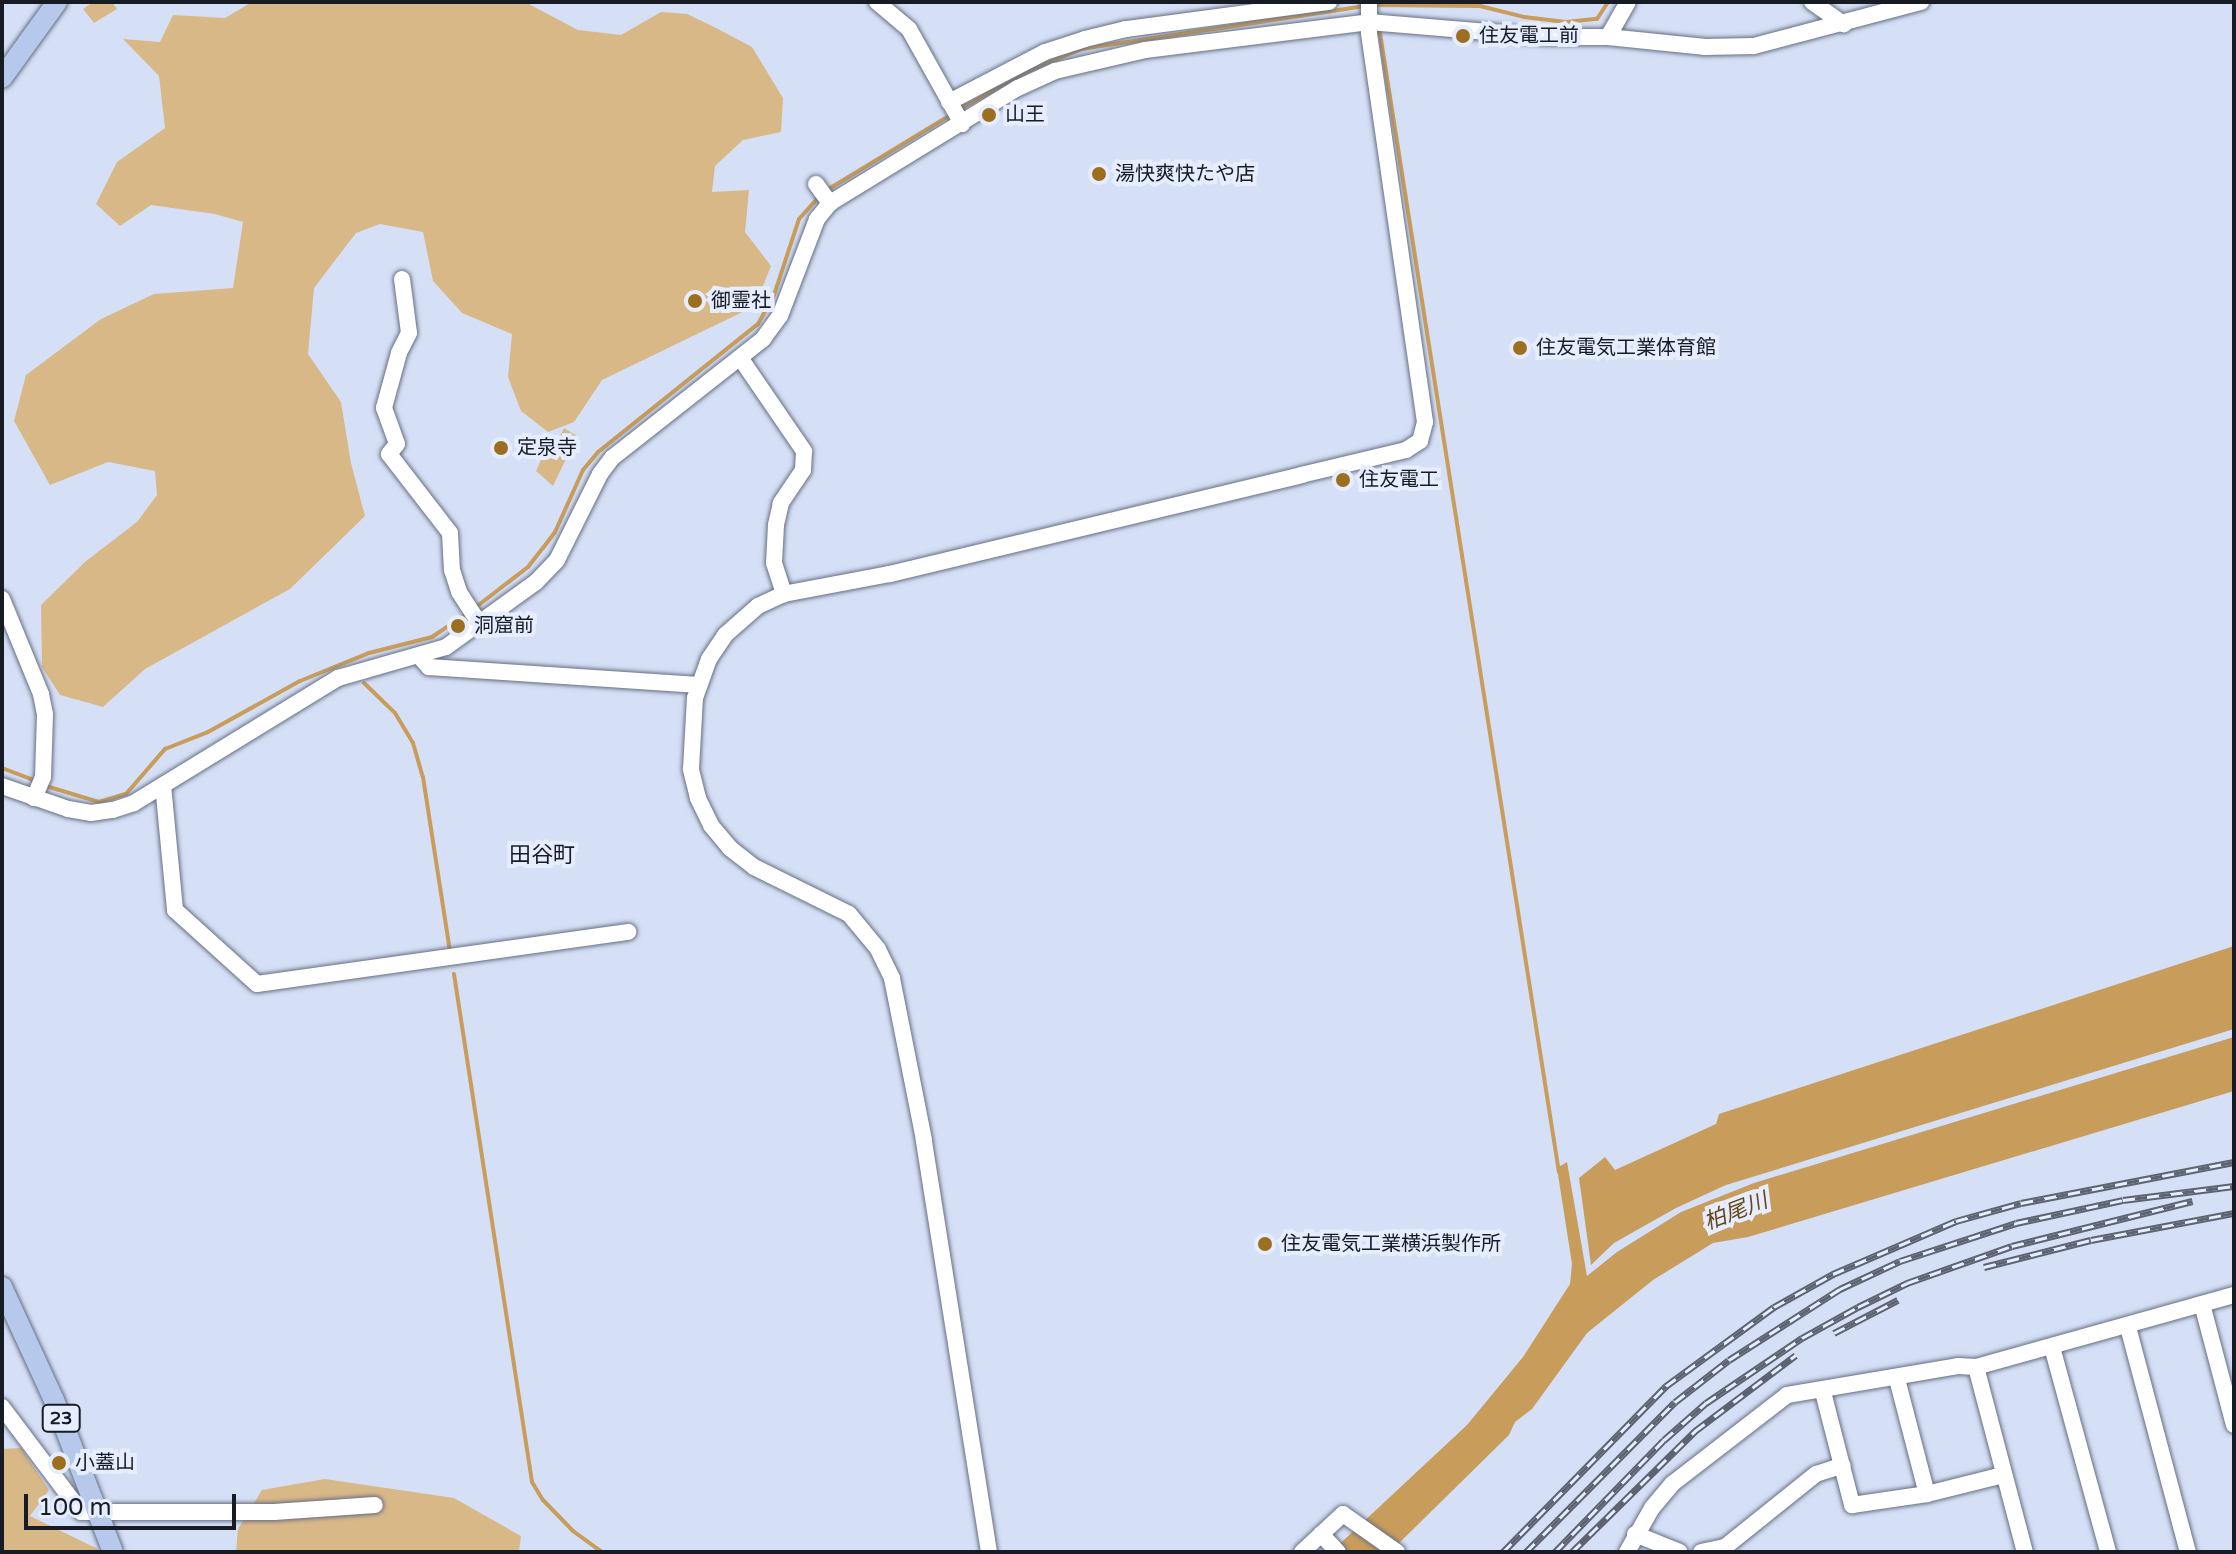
<!DOCTYPE html>
<meta charset="utf-8">
<style>
body{margin:0}
#map{position:relative;width:2236px;height:1554px;overflow:hidden;background:#d5e0f6;font-family:"Varela Round","Noto Sans JP",sans-serif}
div>[style]{position:absolute}
[style*='--x']{left:calc(var(--x)*1px);top:calc(var(--y)*1px);width:calc(var(--w)*1px);rotate:calc(var(--a)*1deg)}
.green>*{inset:0;background:#d9b888}
.water>*{inset:0;background:#c89d5c}
.stream>*{height:4px;margin:-2px;padding:0 2px;transform-origin:2px;border-radius:2px;background:#c89d5c}
.roads{filter:drop-shadow(0 0 2px #666f83) drop-shadow(0 0 2px #666f83)}
.minor>*{height:16px;margin:-8px;padding:0 8px;transform-origin:8px;border-radius:8px;background:#fff}
.major>*{height:20px;margin:-10px;padding:0 10px;transform-origin:10px;border-radius:10px;background:#b6c8ec}
.rail>*{height:7px;margin-top:-3.5px;transform-origin:0;background:repeating-linear-gradient(90deg,#e5edff 0 12px,#5d6371 0 24px);box-sizing:border-box;border-block:2px solid #5d6371}
.dots>*{width:22px;height:22px;translate:-50% -50%;box-sizing:border-box;border:4px solid #e5edff;border-radius:50%}
span{translate:-50% -50%;white-space:nowrap;text-align:center;line-height:1.15;-webkit-text-stroke:8px #e5edff;paint-order:stroke}
.shield-label span{padding:2px 6px;background:#e5edff;border:2px solid;border-radius:6px;-webkit-text-stroke-width:0}
.shield-label{font-size:18px;color:#171b23;font-weight:700}
.poi-label{font-size:20px;color:#171b23}
.left{translate:0 -50%;text-align:left}
.neighbourhood-label{font-size:22px;color:#171b23}
.water-label{font-size:22px;color:#664816;font-style:italic}
.frame{position:absolute;inset:0;border:4px solid #171b23;pointer-events:none}
.scale{position:absolute;left:24px;top:1494px;width:212px;height:36px;box-sizing:border-box;border:4px solid #171b23;border-top:0;padding-left:10px;font-size:24px;line-height:28px;white-space:nowrap;color:#171b23;-webkit-text-stroke:6px #e5edff;paint-order:stroke}
</style>
<div id="map">
<div class="green">
<i style="clip-path:polygon(93px 2px,112px 2px,117px 9px,94px 23px,83px 9px)"></i>
<i style="clip-path:polygon(252px 2px,525px 2px,578px 30px,621px 35px,661px 12px,687px 14px,714px 27px,752px 47px,783px 98px,781px 132px,743px 140px,715px 166px,712px 192px,749px 190px,745px 232px,771px 266px,755px 306px,602px 380px,574px 422px,548px 432px,521px 411px,508px 377px,512px 334px,462px 313px,433px 281px,423px 232px,380px 224px,356px 233px,314px 288px,308px 354px,341px 402px,351px 463px,365px 516px,290px 589px,145px 669px,103px 707px,60px 695px,42px 667px,41px 605px,86px 561px,137px 522px,157px 495px,155px 471px,108px 462px,50px 485px,14px 421px,26px 375px,101px 319px,154px 294px,233px 288px,243px 222px,215px 214px,151px 205px,120px 226px,96px 204px,117px 162px,165px 128px,159px 76px,123px 39px,160px 42px,173px 15px,225px 18px)"></i>
<i style="clip-path:polygon(564px 428px,577px 436px,553px 486px,536px 471px,544px 453px,550px 457px)"></i>
<i style="clip-path:polygon(21px 1448px,49px 1490px,30px 1516px,98px 1549px,96px 1552px,2px 1552px,2px 1449px)"></i>
<i style="clip-path:polygon(325px 1479px,454px 1498px,521px 1536px,519px 1552px,236px 1552px,238px 1529px,262px 1490px)"></i>
</div>
<div class="water">
<i style="clip-path:polygon(2234px 946px,2234px 1029px,1726px 1185px,1676px 1208px,1614px 1243px,1591px 1265px,1579px 1178px,1605px 1157px,1615px 1170px,1716px 1124px,1719px 1114px)"></i>
<i style="clip-path:polygon(2234px 1037px,2234px 1091px,1748px 1237px,1713px 1243px,1653px 1280px,1587px 1333px,1532px 1409px,1515px 1422px,1509px 1435px,1390px 1552px,1331px 1552px,1467px 1425px,1523px 1357px,1570px 1284px,1572px 1264px,1557px 1168px,1567px 1162px,1587px 1276px,1617px 1252px,1681px 1212px,1754px 1183px)"></i>
</div>
<div class="stream">
<i style="--x:1374;--y:5;--w:106;--a:0.5"></i>
<i style="--x:1480;--y:6;--w:45;--a:14"></i>
<i style="--x:1524;--y:17;--w:42;--a:6.8"></i>
<i style="--x:1566;--y:22;--w:31;--a:-6"></i>
<i style="--x:1597;--y:19;--w:20;--a:-57"></i>
<i style="--x:1379;--y:27;--w:1159;--a:81.07"></i>
<i style="--x:960;--y:109;--w:76;--a:-29.3"></i>
<i style="--x:1026;--y:72;--w:60;--a:-22.7"></i>
<i style="--x:1081;--y:49;--w:287;--a:-8.6"></i>
<i style="--x:827;--y:190;--w:146;--a:-31.3"></i>
<i style="--x:476;--y:607;--w:66;--a:-37.6"></i>
<i style="--x:528;--y:567;--w:24;--a:-52"></i>
<i style="--x:543;--y:548;--w:20;--a:-53"></i>
<i style="--x:555;--y:532;--w:68;--a:-65.7"></i>
<i style="--x:583;--y:470;--w:23;--a:-50"></i>
<i style="--x:598;--y:452;--w:205;--a:-38.7"></i>
<i style="--x:758;--y:324;--w:33;--a:-61"></i>
<i style="--x:774;--y:295;--w:80;--a:-71.8"></i>
<i style="--x:799;--y:219;--w:31;--a:-48"></i>
<i style="--x:364;--y:683;--w:43;--a:44.1"></i>
<i style="--x:395;--y:713;--w:35;--a:59"></i>
<i style="--x:413;--y:743;--w:35;--a:74"></i>
<i style="--x:423;--y:777;--w:176;--a:81.2"></i>
<i style="--x:2;--y:768;--w:39;--a:21"></i>
<i style="--x:46;--y:786;--w:55;--a:16.8"></i>
<i style="--x:99;--y:802;--w:28;--a:-17"></i>
<i style="--x:126;--y:794;--w:60;--a:-49.1"></i>
<i style="--x:165;--y:749;--w:46;--a:-21.6"></i>
<i style="--x:208;--y:732;--w:105;--a:-29"></i>
<i style="--x:300;--y:681;--w:74;--a:-22.1"></i>
<i style="--x:369;--y:653;--w:65;--a:-14.3"></i>
<i style="--x:432;--y:637;--w:45;--a:-34"></i>
<i style="--x:454;--y:974;--w:514;--a:81.27"></i>
<i style="--x:532;--y:1482;--w:21;--a:59"></i>
<i style="--x:543;--y:1500;--w:43;--a:45.9"></i>
<i style="--x:573;--y:1531;--w:36;--a:36"></i>
</div>
<div class="roads">
<div class="minor">
<i style="--x:877;--y:2;--w:42;--a:40.2"></i>
<i style="--x:909;--y:29;--w:109;--a:60.8"></i>
<i style="--x:1812;--y:2;--w:39;--a:35"></i>
<i style="--x:1608;--y:37;--w:40;--a:-60.3"></i>
<i style="--x:949;--y:102;--w:108;--a:-27.5"></i>
<i style="--x:1045;--y:52;--w:42;--a:-18"></i>
<i style="--x:1085;--y:39;--w:42;--a:-13.7"></i>
<i style="--x:1126;--y:29;--w:205;--a:-7.6"></i>
<i style="--x:816;--y:184;--w:24;--a:54"></i>
<i style="--x:402;--y:279;--w:54;--a:82.6"></i>
<i style="--x:409;--y:333;--w:22;--a:117"></i>
<i style="--x:399;--y:353;--w:57;--a:105.3"></i>
<i style="--x:384;--y:408;--w:38;--a:70"></i>
<i style="--x:397;--y:444;--w:13;--a:129"></i>
<i style="--x:389;--y:454;--w:100;--a:52.3"></i>
<i style="--x:450;--y:533;--w:37;--a:87"></i>
<i style="--x:452;--y:570;--w:23;--a:72"></i>
<i style="--x:459;--y:592;--w:38;--a:57"></i>
<i style="--x:741;--y:359;--w:112;--a:55.6"></i>
<i style="--x:804;--y:451;--w:19;--a:93"></i>
<i style="--x:803;--y:470;--w:40;--a:124"></i>
<i style="--x:781;--y:503;--w:23;--a:103"></i>
<i style="--x:776;--y:525;--w:38;--a:93"></i>
<i style="--x:774;--y:563;--w:33;--a:72"></i>
<i style="--x:2;--y:599;--w:103;--a:67.7"></i>
<i style="--x:41;--y:694;--w:20;--a:79"></i>
<i style="--x:45;--y:714;--w:63;--a:91.8"></i>
<i style="--x:43;--y:777;--w:23;--a:113"></i>
<i style="--x:419;--y:656;--w:15;--a:48"></i>
<i style="--x:429;--y:667;--w:270;--a:3.8"></i>
<i style="--x:163;--y:785;--w:126;--a:84.5"></i>
<i style="--x:175;--y:910;--w:110;--a:42.1"></i>
<i style="--x:257;--y:984;--w:375;--a:-8"></i>
<i style="--x:2;--y:786;--w:70;--a:19.2"></i>
<i style="--x:68;--y:809;--w:23;--a:10"></i>
<i style="--x:91;--y:813;--w:22;--a:-8"></i>
<i style="--x:113;--y:810;--w:22;--a:-18"></i>
<i style="--x:134;--y:803;--w:239;--a:-31.5"></i>
<i style="--x:338;--y:678;--w:112;--a:-16"></i>
<i style="--x:446;--y:647;--w:111;--a:-35.8"></i>
<i style="--x:536;--y:582;--w:30;--a:-46"></i>
<i style="--x:557;--y:560;--w:96;--a:-63.4"></i>
<i style="--x:600;--y:474;--w:20;--a:-53"></i>
<i style="--x:612;--y:458;--w:192;--a:-38.2"></i>
<i style="--x:763;--y:339;--w:29;--a:-54"></i>
<i style="--x:780;--y:316;--w:104;--a:-69.1"></i>
<i style="--x:817;--y:219;--w:21;--a:-51"></i>
<i style="--x:830;--y:203;--w:220;--a:-31.5"></i>
<i style="--x:1018;--y:88;--w:41;--a:-24.7"></i>
<i style="--x:1055;--y:71;--w:92;--a:-13.1"></i>
<i style="--x:1145;--y:50;--w:226;--a:-7.1"></i>
<i style="--x:1369;--y:22;--w:179;--a:4.8"></i>
<i style="--x:1547;--y:37;--w:61;--a:0"></i>
<i style="--x:1608;--y:37;--w:98;--a:5.9"></i>
<i style="--x:1705;--y:47;--w:49;--a:-1.2"></i>
<i style="--x:1754;--y:46;--w:173;--a:-14.8"></i>
<i style="--x:2202;--y:1304;--w:125;--a:75.2"></i>
<i style="--x:2128;--y:1327;--w:233;--a:75.1"></i>
<i style="--x:2052;--y:1347;--w:213;--a:74.7"></i>
<i style="--x:1976;--y:1367;--w:191;--a:75.2"></i>
<i style="--x:1897;--y:1379;--w:119;--a:75.4"></i>
<i style="--x:1823;--y:1392;--w:117;--a:75.6"></i>
<i style="--x:1852;--y:1505;--w:76;--a:-8.3"></i>
<i style="--x:1927;--y:1494;--w:78;--a:-14"></i>
<i style="--x:2;--y:1407;--w:131;--a:53"></i>
<i style="--x:81;--y:1512;--w:193;--a:0"></i>
<i style="--x:274;--y:1512;--w:101;--a:-4"></i>
<i style="--x:1321;--y:1534;--w:25;--a:47"></i>
<i style="--x:1635;--y:1534;--w:48;--a:21.8"></i>
<i style="--x:989;--y:1552;--w:417;--a:-99"></i>
<i style="--x:924;--y:1140;--w:165;--a:-101.2"></i>
<i style="--x:892;--y:978;--w:32;--a:-116"></i>
<i style="--x:878;--y:949;--w:45;--a:-129.6"></i>
<i style="--x:849;--y:914;--w:106;--a:-153.7"></i>
<i style="--x:754;--y:867;--w:31;--a:-142"></i>
<i style="--x:730;--y:848;--w:30;--a:-130"></i>
<i style="--x:711;--y:825;--w:30;--a:-116"></i>
<i style="--x:698;--y:798;--w:30;--a:-104"></i>
<i style="--x:691;--y:769;--w:71;--a:-86.8"></i>
<i style="--x:695;--y:698;--w:41;--a:-70.3"></i>
<i style="--x:709;--y:659;--w:29;--a:-56"></i>
<i style="--x:725;--y:635;--w:44;--a:-41.3"></i>
<i style="--x:758;--y:606;--w:29;--a:-25"></i>
<i style="--x:784;--y:594;--w:108;--a:-10.7"></i>
<i style="--x:890;--y:574;--w:423;--a:-13.5"></i>
<i style="--x:1301;--y:475;--w:108;--a:-13.4"></i>
<i style="--x:1406;--y:450;--w:17;--a:-33"></i>
<i style="--x:1420;--y:441;--w:20;--a:-75"></i>
<i style="--x:1425;--y:422;--w:394;--a:-98.2"></i>
<i style="--x:1369;--y:32;--w:30;--a:-90"></i>
<i style="--x:1302;--y:1552;--w:56;--a:-42.8"></i>
<i style="--x:1343;--y:1514;--w:66;--a:35.1"></i>
<i style="--x:1627;--y:1552;--w:51;--a:-60.4"></i>
<i style="--x:1652;--y:1508;--w:31;--a:-50"></i>
<i style="--x:1672;--y:1484;--w:145;--a:-37.7"></i>
<i style="--x:1787;--y:1395;--w:173;--a:-9.6"></i>
<i style="--x:1958;--y:1366;--w:18;--a:3"></i>
<i style="--x:1976;--y:1367;--w:268;--a:-15.6"></i>
<i style="--x:1701;--y:1552;--w:25;--a:-12"></i>
<i style="--x:1725;--y:1547;--w:117;--a:-38.7"></i>
<i style="--x:1816;--y:1474;--w:28;--a:-18"></i>
</div>
<div class="major">
<i style="--x:2;--y:78;--w:94;--a:-54.1"></i>
<i style="--x:2;--y:1287;--w:124;--a:65.3"></i>
<i style="--x:54;--y:1400;--w:163;--a:68.8"></i>
</div>
</div>
<div class="rail">
<i style="--x:1984;--y:1267;--w:110;--a:-14.2"></i>
<i style="--x:2091;--y:1240;--w:146;--a:-10.7"></i>
<i style="--x:1834;--y:1333;--w:72;--a:-27.3"></i>
<i style="--x:1503;--y:1552;--w:233;--a:-45.5"></i>
<i style="--x:1666;--y:1386;--w:134;--a:-36.2"></i>
<i style="--x:1774;--y:1307;--w:68;--a:-29.2"></i>
<i style="--x:1833;--y:1274;--w:134;--a:-23.3"></i>
<i style="--x:1956;--y:1221;--w:67;--a:-15.5"></i>
<i style="--x:2021;--y:1203;--w:217;--a:-10.9"></i>
<i style="--x:1526;--y:1552;--w:211;--a:-45.2"></i>
<i style="--x:1675;--y:1402;--w:68;--a:-37.9"></i>
<i style="--x:1729;--y:1360;--w:132;--a:-32.6"></i>
<i style="--x:1840;--y:1289;--w:66;--a:-25"></i>
<i style="--x:1900;--y:1261;--w:122;--a:-18.1"></i>
<i style="--x:2016;--y:1223;--w:109;--a:-12.1"></i>
<i style="--x:2123;--y:1200;--w:112;--a:-7.2"></i>
<i style="--x:1555;--y:1552;--w:156;--a:-45.8"></i>
<i style="--x:1664;--y:1440;--w:56;--a:-41.4"></i>
<i style="--x:1706;--y:1403;--w:116;--a:-34.1"></i>
<i style="--x:1802;--y:1338;--w:64;--a:-29"></i>
<i style="--x:1858;--y:1307;--w:55;--a:-26.1"></i>
<i style="--x:1907;--y:1283;--w:111;--a:-19.4"></i>
<i style="--x:2012;--y:1246;--w:186;--a:-14"></i>
<i style="--x:1572;--y:1552;--w:173;--a:-44.5"></i>
<i style="--x:1695;--y:1431;--w:126;--a:-37"></i>
</div>
<div class="dots">
<i style="left:1463px;top:36px;background:#9c6f1f"></i>
<i style="left:989px;top:115px;background:#9c6f1f"></i>
<i style="left:1099px;top:174px;background:#9c6f1f"></i>
<i style="left:695px;top:301px;background:#9c6f1f"></i>
<i style="left:1520px;top:348px;background:#9c6f1f"></i>
<i style="left:501px;top:448px;background:#9c6f1f"></i>
<i style="left:1343px;top:480px;background:#9c6f1f"></i>
<i style="left:458px;top:626px;background:#9c6f1f"></i>
<i style="left:1265px;top:1244px;background:#9c6f1f"></i>
<i style="left:59px;top:1463px;background:#9c6f1f"></i>
</div>
<div class="shield-label">
<span style="left:61px;top:1418px">23</span>
</div>
<div class="poi-label">
<span class="left" style="left:1479px;top:36px">住友電工前</span>
<span class="left" style="left:1005px;top:115px">山王</span>
<span class="left" style="left:1115px;top:174px">湯快爽快たや店</span>
<span class="left" style="left:711px;top:301px">御霊社</span>
<span class="left" style="left:1536px;top:348px">住友電気工業体育館</span>
<span class="left" style="left:517px;top:448px">定泉寺</span>
<span class="left" style="left:1359px;top:480px">住友電工</span>
<span class="left" style="left:474px;top:626px">洞窟前</span>
<span class="left" style="left:1281px;top:1244px">住友電気工業横浜製作所</span>
<span class="left" style="left:75px;top:1463px">小蓋山</span>
</div>
<div class="neighbourhood-label">
<span style="left:542px;top:856px">田谷町</span>
</div>
<div class="water-label">
<span style="left:1736px;top:1212px;rotate:-21deg">柏尾川</span>
</div>
<div class="frame"></div>
<div class="scale">100 m</div>
</div>
